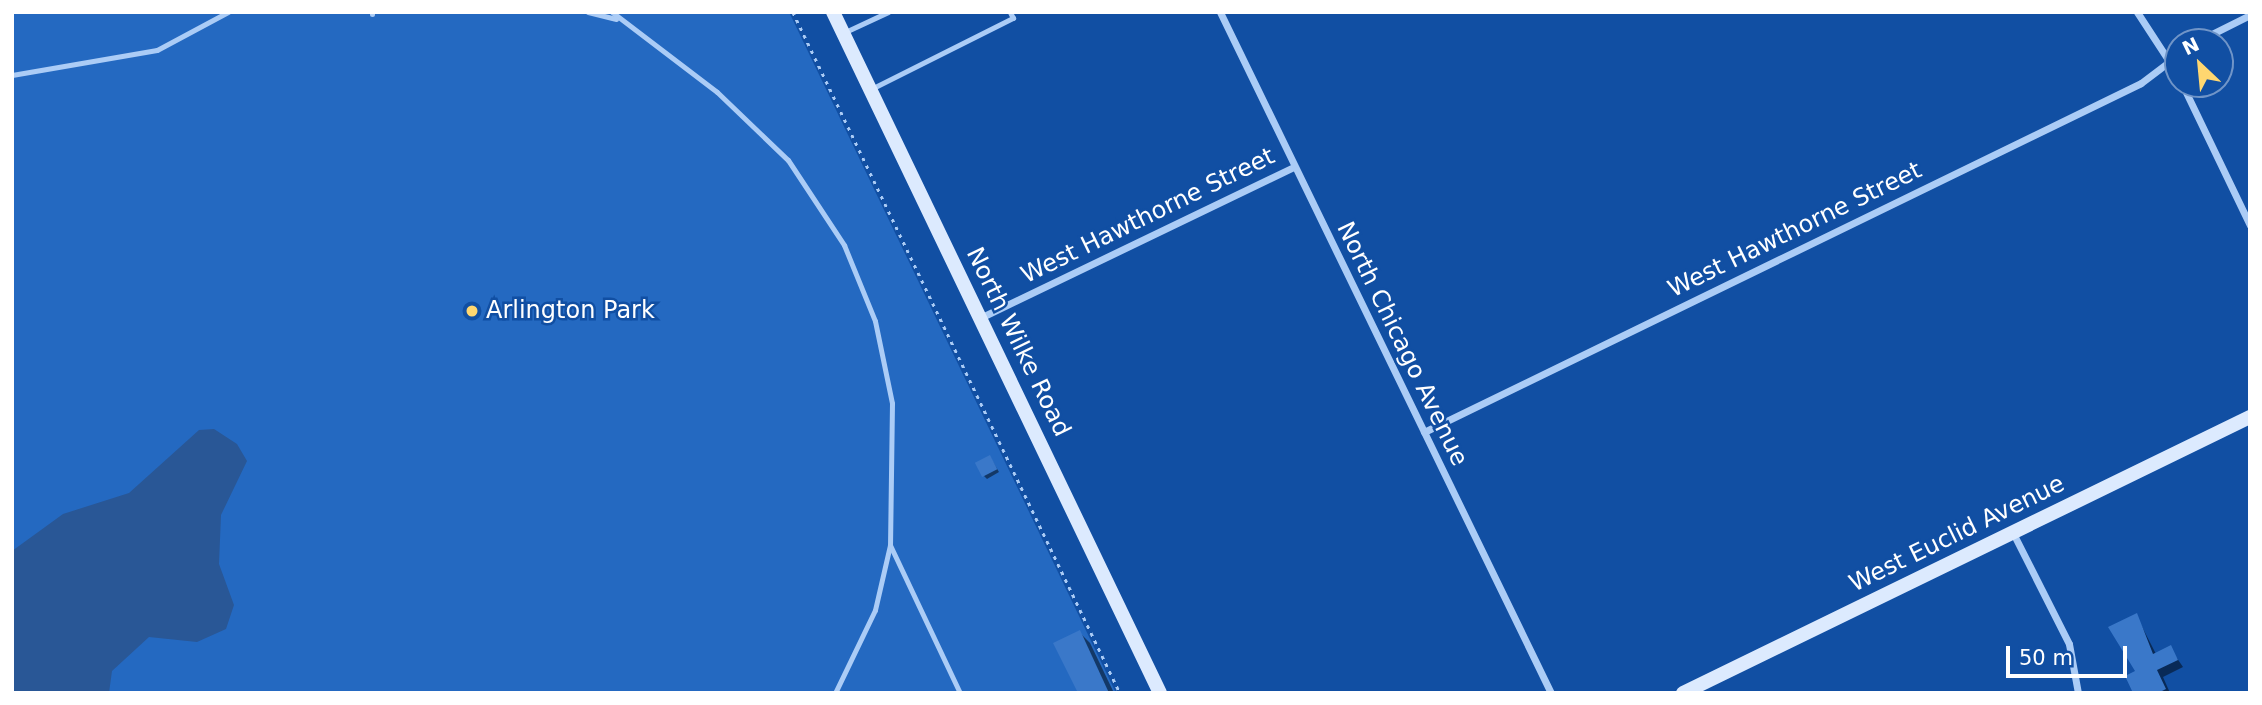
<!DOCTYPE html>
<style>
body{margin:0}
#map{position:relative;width:2262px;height:705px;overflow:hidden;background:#114fa3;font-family:"DejaVu Sans",sans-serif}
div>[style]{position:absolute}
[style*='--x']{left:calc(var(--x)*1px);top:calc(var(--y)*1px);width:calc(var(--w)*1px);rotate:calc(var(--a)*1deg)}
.green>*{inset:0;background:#2469c1}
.water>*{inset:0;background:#295796}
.shadow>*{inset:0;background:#0007}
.building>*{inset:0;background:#3a78c9;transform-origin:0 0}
.path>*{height:2.5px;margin-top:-1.25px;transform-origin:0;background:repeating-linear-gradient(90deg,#abccf6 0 3.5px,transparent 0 8.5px)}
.service>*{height:5px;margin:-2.5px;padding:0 2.5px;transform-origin:2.5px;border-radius:2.5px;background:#abccf6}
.minor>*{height:7px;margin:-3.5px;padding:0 3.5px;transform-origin:3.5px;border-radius:3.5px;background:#abccf6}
.secondary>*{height:14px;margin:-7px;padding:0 7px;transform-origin:7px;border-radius:7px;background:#dceafe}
.dots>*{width:19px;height:19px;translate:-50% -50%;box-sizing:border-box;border:4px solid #114fa3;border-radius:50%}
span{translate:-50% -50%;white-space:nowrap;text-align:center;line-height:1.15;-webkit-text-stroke:5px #114fa3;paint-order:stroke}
.street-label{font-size:24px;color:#fff}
.poi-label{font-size:24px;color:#fff}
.left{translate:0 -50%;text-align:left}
.frame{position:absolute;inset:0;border:14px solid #fff;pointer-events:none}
.north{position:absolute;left:2164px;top:28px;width:70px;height:70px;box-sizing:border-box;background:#114fa3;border:2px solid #7095c8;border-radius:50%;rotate:334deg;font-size:19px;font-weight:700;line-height:28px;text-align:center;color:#fff}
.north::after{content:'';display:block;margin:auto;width:24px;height:32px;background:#ffd770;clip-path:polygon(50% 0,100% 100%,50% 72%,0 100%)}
.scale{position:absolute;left:2006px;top:646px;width:121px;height:32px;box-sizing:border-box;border:4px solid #fff;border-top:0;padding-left:9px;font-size:21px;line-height:24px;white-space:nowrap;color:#fff;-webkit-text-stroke:5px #114fa3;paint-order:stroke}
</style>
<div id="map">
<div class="green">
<i style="clip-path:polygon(12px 12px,789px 12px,1116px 693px,12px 693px)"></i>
</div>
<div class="water">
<i style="clip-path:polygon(214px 429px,237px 444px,247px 461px,221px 515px,219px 564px,234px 605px,226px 629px,197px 642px,149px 637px,112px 671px,109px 693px,12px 693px,12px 551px,63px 514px,129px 493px,199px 430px)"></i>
</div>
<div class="shadow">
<i style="clip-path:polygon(990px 457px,999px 472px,987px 479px,984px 476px)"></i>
<i style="clip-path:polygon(2136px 615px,2156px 654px,2170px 648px,2183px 667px,2163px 677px,2170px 693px,2135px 693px)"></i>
<i style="clip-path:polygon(1079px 632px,1090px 643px,1114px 693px,1080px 693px)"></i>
</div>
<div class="building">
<i style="left:990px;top:455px;width:16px;height:17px;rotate:63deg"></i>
<i style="clip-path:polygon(2137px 613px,2153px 654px,2171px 645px,2178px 660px,2157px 670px,2166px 689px,2158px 693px,2133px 693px,2125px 676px,2135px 671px,2108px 627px)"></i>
<i style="clip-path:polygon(1080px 630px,1109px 693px,1078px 693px,1053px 643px)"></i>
</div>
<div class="path">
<i style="--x:793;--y:12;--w:755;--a:64.35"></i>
</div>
<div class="service">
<i style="--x:588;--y:12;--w:29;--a:14"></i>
<i style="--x:612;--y:12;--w:132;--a:37.3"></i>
<i style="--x:717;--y:92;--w:98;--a:43.8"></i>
<i style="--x:788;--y:160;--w:102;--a:56.6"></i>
<i style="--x:844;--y:245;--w:82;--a:67.8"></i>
<i style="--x:875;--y:321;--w:84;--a:78.3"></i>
<i style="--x:892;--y:403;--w:142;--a:90.8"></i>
<i style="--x:890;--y:545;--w:67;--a:103"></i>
<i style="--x:875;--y:610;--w:92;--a:115.7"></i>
<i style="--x:372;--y:14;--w:2;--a:-90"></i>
<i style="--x:843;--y:33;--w:50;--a:-25"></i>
<i style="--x:12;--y:75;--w:147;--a:-9.8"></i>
<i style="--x:157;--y:50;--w:81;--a:-28.2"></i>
<i style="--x:871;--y:89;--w:159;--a:-26.6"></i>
<i style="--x:1013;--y:18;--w:7;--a:-117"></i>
<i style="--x:890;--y:545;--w:164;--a:64.7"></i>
</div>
<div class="minor">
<i style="--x:1220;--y:12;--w:757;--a:64.08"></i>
<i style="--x:2137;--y:12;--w:75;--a:56.9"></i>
<i style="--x:2196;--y:42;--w:60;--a:-26.6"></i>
<i style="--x:2182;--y:84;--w:157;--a:64.3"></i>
<i style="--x:982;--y:317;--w:345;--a:-25.7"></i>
<i style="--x:1424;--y:432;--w:797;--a:-25.95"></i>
<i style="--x:2141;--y:83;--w:46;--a:-37.1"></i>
<i style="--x:2013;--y:533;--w:124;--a:63.2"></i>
<i style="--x:2069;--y:644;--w:50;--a:79.6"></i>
</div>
<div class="secondary">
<i style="--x:833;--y:12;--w:755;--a:64.35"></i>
<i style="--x:1683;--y:693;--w:631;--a:-25.96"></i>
</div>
<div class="dots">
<i style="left:472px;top:311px;background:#ffd770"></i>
</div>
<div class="street-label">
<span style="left:1148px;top:216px;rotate:-26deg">West Hawthorne Street</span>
<span style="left:1795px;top:230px;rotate:-26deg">West Hawthorne Street</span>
<span style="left:1018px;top:342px;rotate:64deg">North Wilke Road</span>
<span style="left:1402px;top:344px;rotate:64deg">North Chicago Avenue</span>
<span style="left:1957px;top:534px;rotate:-26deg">West Euclid Avenue</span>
</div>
<div class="poi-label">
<span class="left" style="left:486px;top:311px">Arlington Park</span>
</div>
<div class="frame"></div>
<div class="north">N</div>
<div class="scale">50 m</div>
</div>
